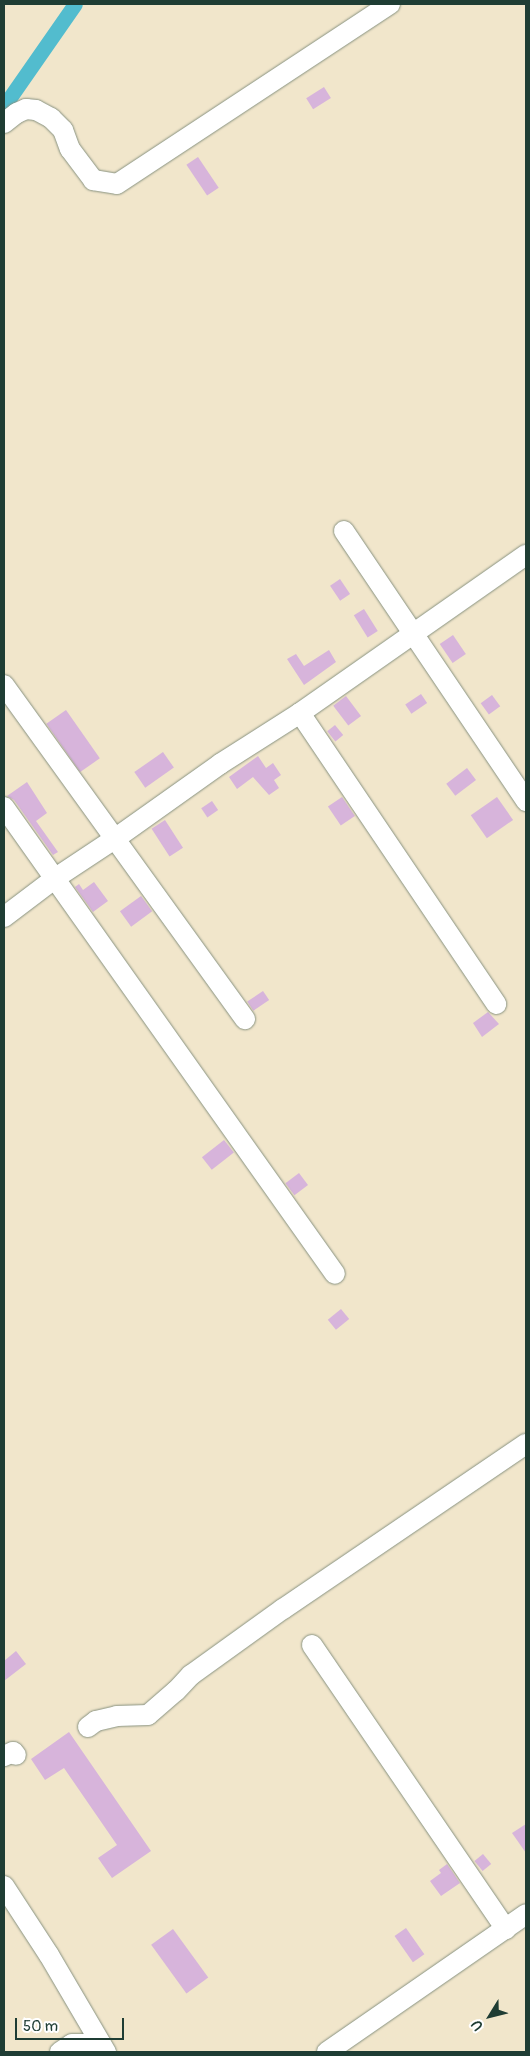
<!DOCTYPE html>
<style>
body{margin:0}
#map{position:relative;width:530px;height:2056px;overflow:hidden;background:#f1e6cb;font-family:Pangolin,sans-serif}
div>[style]{position:absolute}
[style*='--x']{left:calc(var(--x)*1px);top:calc(var(--y)*1px);width:calc(var(--w)*1px);rotate:calc(var(--a)*1deg)}
.canal>*{height:15px;margin:-7.5px;padding:0 7.5px;transform-origin:7.5px;border-radius:7.5px;background:#52bcce}
.building>*{inset:0;background:#d7b4db;transform-origin:0 0}
.roads{filter:drop-shadow(0 0 1px #889280) drop-shadow(0 0 1px #889280)}
.minor>*{height:20px;margin:-10px;padding:0 10px;transform-origin:10px;border-radius:10px;background:#fff}
span{translate:-50% -50%;white-space:nowrap;text-align:center;line-height:1.15;-webkit-text-stroke:4px #fff;paint-order:stroke}
.frame{position:absolute;inset:0;border:5px solid #1f3d34;pointer-events:none}
.north{position:absolute;left:465px;top:1991px;width:50px;height:50px;-webkit-text-stroke:4px #fff;paint-order:stroke;rotate:234deg;font-size:14px;font-weight:700;line-height:20px;text-align:center;color:#1f3d34}
.north::after{content:'';display:block;margin:auto;width:18px;height:22px;background:#1f3d34;clip-path:polygon(50% 0,100% 100%,50% 72%,0 100%)}
.scale{position:absolute;left:15px;top:2018px;width:109px;height:22px;box-sizing:border-box;border:2px solid #1f3d34;border-top:0;padding-left:6px;font-size:15px;line-height:18px;white-space:nowrap;color:#1f3d34;-webkit-text-stroke:4px #fff;paint-order:stroke}
</style>
<div id="map">
<div class="canal">
<i style="--x:4;--y:106;--w:124;--a:-55.2"></i>
</div>
<div class="building">
<i style="left:324px;top:87px;width:13px;height:21px;rotate:58deg"></i>
<i style="left:198px;top:157px;width:37px;height:14px;rotate:56deg"></i>
<i style="left:340px;top:579px;width:18px;height:12px;rotate:56deg"></i>
<i style="left:364px;top:609px;width:26px;height:12px;rotate:58deg"></i>
<i style="left:453px;top:635px;width:23px;height:16px;rotate:56deg"></i>
<i style="clip-path:polygon(329px 650px,336px 662px,304px 685px,287px 659px,296px 654px,304px 666px)"></i>
<i style="left:421px;top:694px;width:11px;height:19px;rotate:56deg"></i>
<i style="left:492px;top:695px;width:14px;height:14px;rotate:54deg"></i>
<i style="left:346px;top:696px;width:25px;height:16px;rotate:53deg"></i>
<i style="left:66px;top:710px;width:59px;height:24px;rotate:55deg"></i>
<i style="left:335px;top:725px;width:13px;height:10px;rotate:51deg"></i>
<i style="left:163px;top:752px;width:19px;height:35px;rotate:55deg"></i>
<i style="clip-path:polygon(258px 756px,266px 768px,273px 763px,281px 775px,274px 780px,279px 788px,269px 795px,253px 777px,237px 789px,229px 777px)"></i>
<i style="left:467px;top:768px;width:15px;height:26px;rotate:53deg"></i>
<i style="clip-path:polygon(27px 782px,47px 813px,36px 821px,58px 852px,53px 855px,14px 800px,7px 796px)"></i>
<i style="left:342px;top:797px;width:23px;height:17px;rotate:56deg"></i>
<i style="left:497px;top:797px;width:28px;height:32px;rotate:55deg"></i>
<i style="left:212px;top:801px;width:11px;height:13px;rotate:56deg"></i>
<i style="left:165px;top:820px;width:33px;height:16px;rotate:57deg"></i>
<i style="clip-path:polygon(94px 882px,108px 901px,93px 912px,75px 887px,79px 884px,83px 890px)"></i>
<i style="left:141px;top:896px;width:19px;height:26px;rotate:54deg"></i>
<i style="left:263px;top:991px;width:11px;height:19px;rotate:56deg"></i>
<i style="clip-path:polygon(488px 1012px,499px 1024px,482px 1037px,473px 1023px)"></i>
<i style="left:224px;top:1140px;width:16px;height:28px;rotate:52deg"></i>
<i style="left:299px;top:1173px;width:15px;height:17px;rotate:53deg"></i>
<i style="left:341px;top:1309px;width:13px;height:17px;rotate:51deg"></i>
<i style="clip-path:polygon(16px 1651px,26px 1664px,4px 1681px,4px 1661px)"></i>
<i style="clip-path:polygon(69px 1732px,151px 1851px,112px 1878px,98px 1858px,117px 1845px,64px 1768px,45px 1780px,31px 1759px)"></i>
<i style="clip-path:polygon(526px 1824px,526px 1853px,512px 1833px)"></i>
<i style="left:483px;top:1854px;width:13px;height:11px;rotate:51deg"></i>
<i style="clip-path:polygon(447px 1864px,460px 1883px,441px 1896px,430px 1881px,441px 1873px,439px 1870px)"></i>
<i style="left:406px;top:1928px;width:32px;height:14px;rotate:55deg"></i>
<i style="left:173px;top:1929px;width:60px;height:27px;rotate:54deg"></i>
</div>
<div class="roads">
<div class="minor">
<i style="--x:4;--y:123;--w:16;--a:-38"></i>
<i style="--x:17;--y:113;--w:10;--a:-24"></i>
<i style="--x:26;--y:109;--w:10;--a:6"></i>
<i style="--x:36;--y:110;--w:17;--a:28"></i>
<i style="--x:51;--y:118;--w:17;--a:45"></i>
<i style="--x:63;--y:130;--w:20;--a:70"></i>
<i style="--x:70;--y:149;--w:39;--a:53"></i>
<i style="--x:93;--y:180;--w:24;--a:9"></i>
<i style="--x:117;--y:184;--w:327;--a:-33.4"></i>
<i style="--x:344;--y:531;--w:326;--a:56"></i>
<i style="--x:4;--y:685;--w:412;--a:54.2"></i>
<i style="--x:300;--y:713;--w:351;--a:56"></i>
<i style="--x:4;--y:807;--w:572;--a:54.67"></i>
<i style="--x:4;--y:917;--w:63;--a:-37.2"></i>
<i style="--x:54;--y:879;--w:74;--a:-33.5"></i>
<i style="--x:116;--y:838;--w:128;--a:-35.4"></i>
<i style="--x:220;--y:764;--w:95;--a:-32.5"></i>
<i style="--x:300;--y:713;--w:276;--a:-35"></i>
<i style="--x:312;--y:1645;--w:344;--a:55.7"></i>
<i style="--x:88;--y:1727;--w:10;--a:-37"></i>
<i style="--x:96;--y:1721;--w:22;--a:-13"></i>
<i style="--x:117;--y:1716;--w:31;--a:-2"></i>
<i style="--x:148;--y:1715;--w:37;--a:-41"></i>
<i style="--x:176;--y:1691;--w:22;--a:-47"></i>
<i style="--x:191;--y:1675;--w:113;--a:-35.7"></i>
<i style="--x:283;--y:1609;--w:294;--a:-34.2"></i>
<i style="--x:4;--y:1756;--w:10;--a:-24"></i>
<i style="--x:13;--y:1752;--w:4;--a:45"></i>
<i style="--x:4;--y:1886;--w:82;--a:56.9"></i>
<i style="--x:49;--y:1955;--w:113;--a:59.6"></i>
<i style="--x:60;--y:2052;--w:14;--a:-34"></i>
<i style="--x:72;--y:2044;--w:29;--a:0"></i>
<i style="--x:327;--y:2052;--w:242;--a:-34.7"></i>
</div>
</div>
<div class="frame"></div>
<div class="north">U</div>
<div class="scale">50 m</div>
</div>
